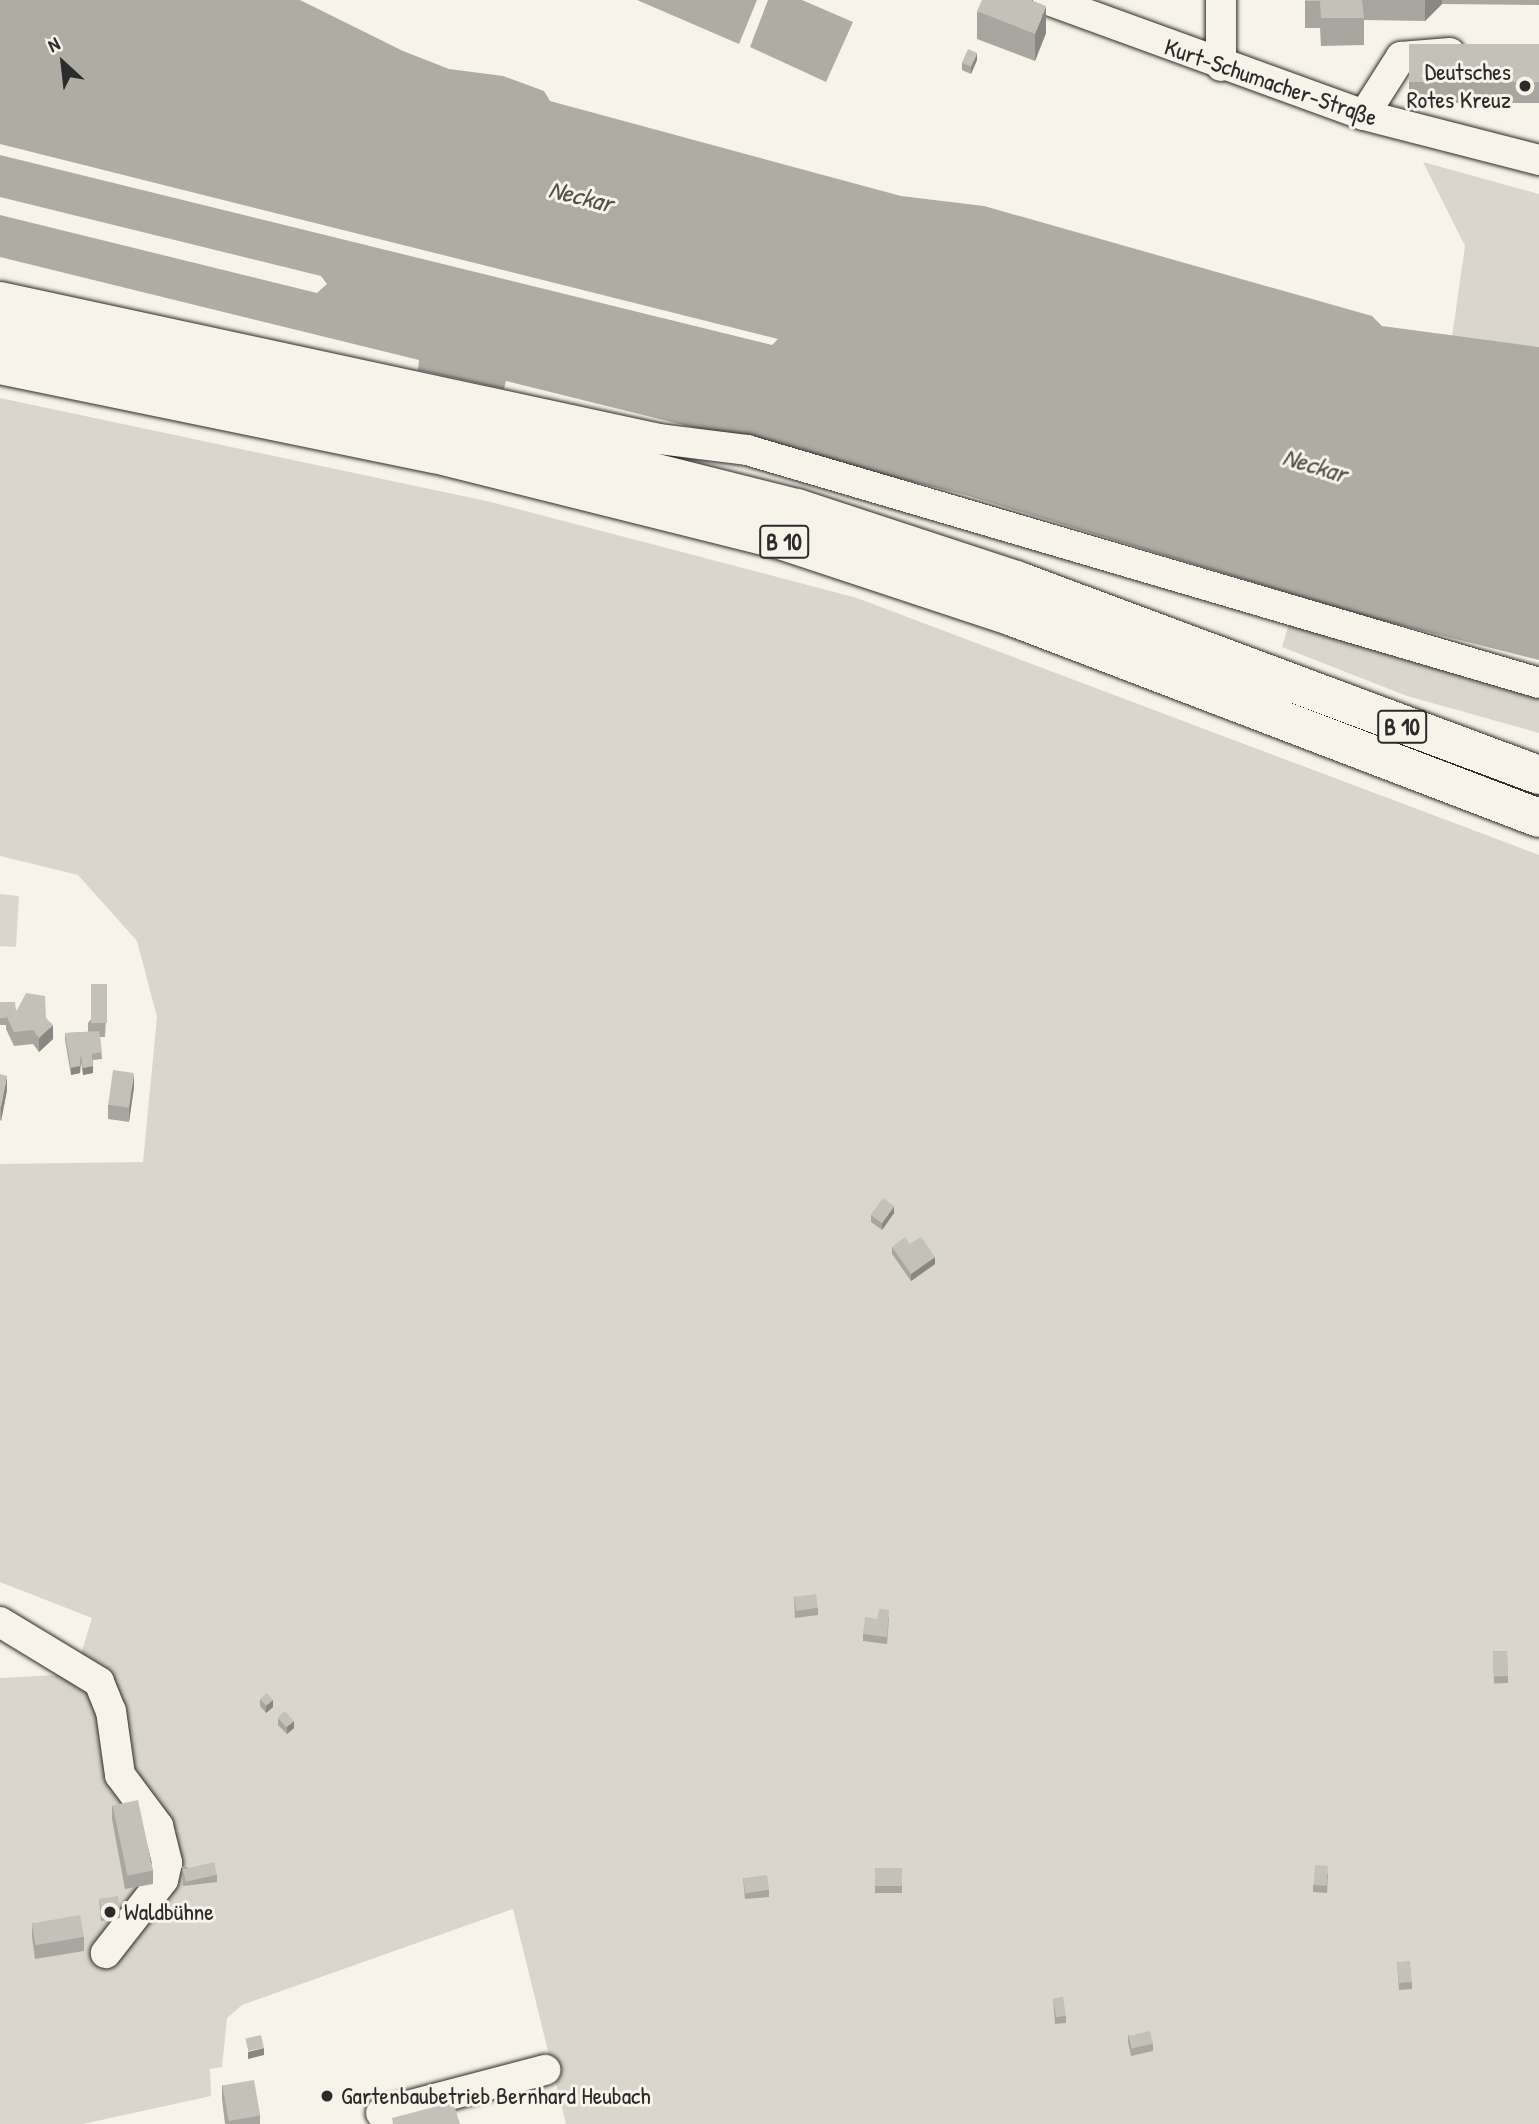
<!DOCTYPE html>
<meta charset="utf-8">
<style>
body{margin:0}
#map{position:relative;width:1539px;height:2124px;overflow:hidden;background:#f7f3e8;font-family:"Patrick Hand",sans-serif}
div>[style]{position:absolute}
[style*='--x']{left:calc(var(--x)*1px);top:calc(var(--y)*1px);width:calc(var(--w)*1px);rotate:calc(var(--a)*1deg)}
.green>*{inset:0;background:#dad6cc}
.water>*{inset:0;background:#afaca4}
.roads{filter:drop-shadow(0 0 2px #2b2b2b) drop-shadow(0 0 2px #2b2b2b)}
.minor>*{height:30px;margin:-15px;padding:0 15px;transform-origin:15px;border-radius:15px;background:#f7f3e8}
.highway>*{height:38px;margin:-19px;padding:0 19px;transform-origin:19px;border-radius:19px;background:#f7f3e8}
.wall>*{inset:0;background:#a9a69f;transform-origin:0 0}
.shaded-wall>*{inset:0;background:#898782}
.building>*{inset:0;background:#c4c1b9;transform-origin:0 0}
.dots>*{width:19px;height:19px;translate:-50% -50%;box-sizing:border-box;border:4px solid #f7f3e8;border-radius:50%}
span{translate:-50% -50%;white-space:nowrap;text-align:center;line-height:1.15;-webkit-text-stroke:6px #f7f3e8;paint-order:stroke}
.shield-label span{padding:2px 5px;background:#f7f3e8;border:2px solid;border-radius:5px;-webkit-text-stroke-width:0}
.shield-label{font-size:23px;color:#2b2b2b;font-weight:700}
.poi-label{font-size:24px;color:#2b2b2b}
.right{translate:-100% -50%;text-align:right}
.left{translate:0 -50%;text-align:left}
.street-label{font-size:24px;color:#2b2b2b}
.water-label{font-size:26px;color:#53524f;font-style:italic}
.north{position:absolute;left:28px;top:28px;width:70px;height:70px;-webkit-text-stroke:5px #f7f3e8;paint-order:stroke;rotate:333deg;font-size:19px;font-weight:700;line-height:28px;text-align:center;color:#2b2b2b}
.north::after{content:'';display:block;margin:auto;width:24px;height:32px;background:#2b2b2b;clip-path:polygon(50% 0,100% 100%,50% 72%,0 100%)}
</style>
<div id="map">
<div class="green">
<i style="clip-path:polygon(1423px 162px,1539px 194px,1539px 347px,1452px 337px,1465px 246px)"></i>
<i style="clip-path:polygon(0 398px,491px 502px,857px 598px,1539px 855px,1539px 2124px,566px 2124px,513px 1909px,242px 2005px,227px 2018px,222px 2067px,210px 2069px,211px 2096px,83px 2124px,0 2124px,0 1678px,75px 1674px,92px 1618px,0 1582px,0 1164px,143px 1162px,157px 1017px,137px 941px,78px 875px,0 856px)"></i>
<i style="clip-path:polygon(1291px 617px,1539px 691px,1539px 733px,1407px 696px,1282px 647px)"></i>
<i style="clip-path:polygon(0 894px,19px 896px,16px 947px,0 946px)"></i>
</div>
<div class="water">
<i style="clip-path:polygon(0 0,300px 0,403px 51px,449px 69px,503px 76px,544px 91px,550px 101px,901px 196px,984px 206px,1372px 316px,1382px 326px,1539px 347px,1539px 660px,1372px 618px,962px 494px,506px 381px,504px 389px,418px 370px,419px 360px,0 257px,0 215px,317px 293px,327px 284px,321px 276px,0 197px,0 155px,772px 345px,778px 339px,0 144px)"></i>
<i style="clip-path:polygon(637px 0,757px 0,739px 44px)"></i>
<i style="clip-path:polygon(768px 0,802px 0,853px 22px,826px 82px,750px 47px)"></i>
</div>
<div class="roads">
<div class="minor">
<i style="--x:1048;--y:0;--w:336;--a:20"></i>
<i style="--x:1364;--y:115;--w:181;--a:14.4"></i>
<i style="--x:1221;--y:66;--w:66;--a:-90"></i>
<i style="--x:1364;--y:115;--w:69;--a:-57.5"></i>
<i style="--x:1401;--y:57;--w:49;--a:-4.7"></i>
<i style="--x:0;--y:297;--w:674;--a:12.16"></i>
<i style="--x:659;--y:439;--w:89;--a:7.1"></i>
<i style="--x:747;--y:450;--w:826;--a:16.39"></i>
<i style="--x:0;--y:1622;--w:116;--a:31.2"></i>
<i style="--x:99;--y:1682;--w:31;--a:68"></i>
<i style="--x:111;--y:1711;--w:65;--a:82"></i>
<i style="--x:120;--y:1775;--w:64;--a:53.3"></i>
<i style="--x:158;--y:1826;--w:38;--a:76"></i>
<i style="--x:167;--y:1863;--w:17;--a:103"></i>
<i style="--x:163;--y:1880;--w:93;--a:128"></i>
<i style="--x:381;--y:2113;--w:170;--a:-14.7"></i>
</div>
<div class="highway">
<i style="--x:0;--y:328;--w:460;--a:11.7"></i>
<i style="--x:450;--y:421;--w:358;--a:14.1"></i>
<i style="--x:797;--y:508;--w:231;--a:18.2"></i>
<i style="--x:1016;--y:580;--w:558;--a:20.45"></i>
<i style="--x:0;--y:365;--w:444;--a:11.6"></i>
<i style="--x:435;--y:454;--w:359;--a:14"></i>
<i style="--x:783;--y:541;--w:239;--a:18.3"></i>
<i style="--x:1010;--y:616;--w:566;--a:20.9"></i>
</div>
</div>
<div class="wall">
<i style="clip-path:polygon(1305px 0,1539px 0,1539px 5px,1442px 4px,1425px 21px,1364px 20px,1364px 45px,1321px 46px,1320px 28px,1305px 28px)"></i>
<i style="clip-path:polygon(977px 11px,1046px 33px,1035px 61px,977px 39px)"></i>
<i style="left:1409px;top:44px;width:130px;height:59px"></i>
<i style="clip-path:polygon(977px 60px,971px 74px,962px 70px,962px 63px)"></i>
<i style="clip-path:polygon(107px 998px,105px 1037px,100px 1037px,102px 1059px,93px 1060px,93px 1073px,83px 1075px,81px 1062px,80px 1073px,71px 1075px,65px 1040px,65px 1033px,88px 1032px,88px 1023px)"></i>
<i style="clip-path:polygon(0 1002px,16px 1011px,46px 1018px,53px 1039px,39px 1052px,33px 1044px,14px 1046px,6px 1029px,6px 1025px,0 1025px)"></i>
<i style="clip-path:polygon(0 1074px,7px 1090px,1px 1121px,0 1120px)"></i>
<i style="clip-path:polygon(134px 1087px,129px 1122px,108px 1119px,108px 1105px)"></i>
<i style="clip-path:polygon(894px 1213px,882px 1230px,871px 1222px,871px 1215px)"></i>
<i style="clip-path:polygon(910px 1244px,935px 1264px,911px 1281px,892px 1254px,892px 1247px)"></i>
<i style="clip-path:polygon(794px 1596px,818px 1608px,818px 1615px,795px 1618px)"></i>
<i style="clip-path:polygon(889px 1617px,887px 1644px,863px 1641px,863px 1634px,877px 1619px)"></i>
<i style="left:1507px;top:1651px;width:32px;height:14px;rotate:88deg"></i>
<i style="clip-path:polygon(260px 1699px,273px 1707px,266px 1713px,260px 1706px)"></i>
<i style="clip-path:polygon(278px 1718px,294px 1728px,287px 1734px,278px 1725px)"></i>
<i style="clip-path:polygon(112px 1805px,153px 1870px,153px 1884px,125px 1889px,112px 1819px)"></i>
<i style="clip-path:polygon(182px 1866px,217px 1875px,217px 1882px,183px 1886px)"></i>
<i style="left:875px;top:1868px;width:27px;height:25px"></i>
<i style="clip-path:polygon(1328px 1873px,1327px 1893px,1313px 1892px,1313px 1885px)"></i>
<i style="clip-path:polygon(743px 1878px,769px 1890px,769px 1897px,745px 1899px)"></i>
<i style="clip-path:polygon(99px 1899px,120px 1911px,120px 1918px,101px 1921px)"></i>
<i style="clip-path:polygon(32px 1923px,84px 1937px,84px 1951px,35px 1959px,32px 1937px)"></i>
<i style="clip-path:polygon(1397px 1962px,1412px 1982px,1412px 1989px,1399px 1990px)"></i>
<i style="clip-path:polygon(1053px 1998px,1066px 2016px,1066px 2023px,1055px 2024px)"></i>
<i style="clip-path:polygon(1128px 2035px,1153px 2044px,1153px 2051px,1131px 2056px,1128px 2042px)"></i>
<i style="clip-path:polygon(222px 2085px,260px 2115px,260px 2124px,225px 2124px,222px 2099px)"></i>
</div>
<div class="shaded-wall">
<i style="clip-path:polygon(1425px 0,1442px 0,1442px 4px,1425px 21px)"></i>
<i style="clip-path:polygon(1046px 6px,1046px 33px,1035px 61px,1035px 34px)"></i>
<i style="clip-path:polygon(977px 53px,977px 60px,971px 74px,971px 67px)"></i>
<i style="clip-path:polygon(53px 1025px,53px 1039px,39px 1052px,39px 1038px)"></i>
<i style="clip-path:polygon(81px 1055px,80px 1073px,71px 1075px,71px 1068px)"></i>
<i style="clip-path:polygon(93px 1066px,93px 1073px,83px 1075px,83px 1068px)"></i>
<i style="clip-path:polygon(134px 1073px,134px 1087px,129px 1122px,129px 1108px)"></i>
<i style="clip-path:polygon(7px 1076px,7px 1090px,1px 1121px,1px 1107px)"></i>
<i style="clip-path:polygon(894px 1206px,894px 1213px,882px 1230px,882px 1223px)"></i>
<i style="clip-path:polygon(935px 1257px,935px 1264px,911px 1281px,911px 1274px)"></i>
<i style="clip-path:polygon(273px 1700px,273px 1707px,266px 1713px,266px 1706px)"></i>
<i style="clip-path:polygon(294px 1721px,294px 1728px,287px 1734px,287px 1727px)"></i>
<i style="clip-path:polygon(264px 2048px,264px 2055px,248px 2059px,248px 2052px)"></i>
</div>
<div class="building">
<i style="clip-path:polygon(982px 0,1031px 0,1046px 6px,1035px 34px,977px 11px)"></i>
<i style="clip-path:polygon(1305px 0,1362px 0,1364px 18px,1321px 18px,1320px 1px,1305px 1px)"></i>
<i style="left:1409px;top:44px;width:130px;height:38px"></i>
<i style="left:968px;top:49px;width:10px;height:15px;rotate:24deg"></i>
<i style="left:91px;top:984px;width:16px;height:39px"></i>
<i style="clip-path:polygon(26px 993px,45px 996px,46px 1018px,53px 1025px,39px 1038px,33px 1030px,14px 1032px,6px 1015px,17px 1010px)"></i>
<i style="clip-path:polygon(0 1002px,15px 1002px,16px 1011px,6px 1015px,6px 1018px,0 1018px)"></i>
<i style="clip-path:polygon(99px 1031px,102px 1052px,92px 1054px,93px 1066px,83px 1068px,81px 1055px,80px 1066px,71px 1068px,65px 1033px)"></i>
<i style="left:113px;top:1070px;width:21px;height:35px;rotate:8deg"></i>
<i style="clip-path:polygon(0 1074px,7px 1076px,1px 1107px,0 1106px)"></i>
<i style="left:883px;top:1198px;width:14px;height:21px;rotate:36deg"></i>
<i style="clip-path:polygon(905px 1237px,910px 1244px,921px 1237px,935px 1257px,911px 1274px,892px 1247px)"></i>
<i style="left:816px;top:1594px;width:14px;height:22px;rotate:82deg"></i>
<i style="clip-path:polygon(879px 1609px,889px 1610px,887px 1637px,863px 1634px,865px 1617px,877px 1619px)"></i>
<i style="left:1507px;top:1651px;width:25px;height:14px;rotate:88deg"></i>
<i style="left:267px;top:1693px;width:9px;height:9px;rotate:49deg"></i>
<i style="left:285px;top:1711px;width:13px;height:10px;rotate:48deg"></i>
<i style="left:138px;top:1800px;width:72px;height:26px;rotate:78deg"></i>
<i style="left:214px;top:1862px;width:13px;height:32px;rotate:77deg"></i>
<i style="left:1315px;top:1865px;width:13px;height:20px;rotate:4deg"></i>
<i style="left:875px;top:1868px;width:27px;height:18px"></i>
<i style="left:767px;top:1875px;width:15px;height:24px;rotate:82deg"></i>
<i style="left:118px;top:1896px;width:15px;height:19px;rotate:82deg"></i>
<i style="left:80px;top:1915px;width:22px;height:49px;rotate:80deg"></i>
<i style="left:1410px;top:1961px;width:21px;height:13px;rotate:85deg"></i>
<i style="left:1063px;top:1997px;width:19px;height:10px;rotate:81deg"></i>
<i style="left:1150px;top:2031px;width:13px;height:22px;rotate:77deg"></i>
<i style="left:261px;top:2035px;width:13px;height:16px;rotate:77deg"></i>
<i style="left:254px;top:2080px;width:36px;height:32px;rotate:80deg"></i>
<i style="clip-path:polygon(453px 2102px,460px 2124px,393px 2124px,392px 2118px)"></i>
</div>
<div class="dots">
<i style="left:1525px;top:86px;background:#2b2b2b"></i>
<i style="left:110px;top:1912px;background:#2b2b2b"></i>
<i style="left:327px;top:2096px;background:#2b2b2b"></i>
</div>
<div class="shield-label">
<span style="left:784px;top:542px">B 10</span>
<span style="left:1402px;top:727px">B 10</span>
</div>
<div class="poi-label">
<span class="right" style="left:1511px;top:86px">Deutsches<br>Rotes Kreuz</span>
<span class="left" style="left:124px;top:1912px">Waldbühne</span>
<span class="left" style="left:341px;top:2096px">Gartenbaubetrieb Bernhard Heubach</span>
</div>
<div class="street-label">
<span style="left:1271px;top:82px;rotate:19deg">Kurt-Schumacher-Straße</span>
</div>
<div class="water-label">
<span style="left:581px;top:196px;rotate:14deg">Neckar</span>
<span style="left:1315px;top:465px;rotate:17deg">Neckar</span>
</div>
<div class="north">N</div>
</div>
